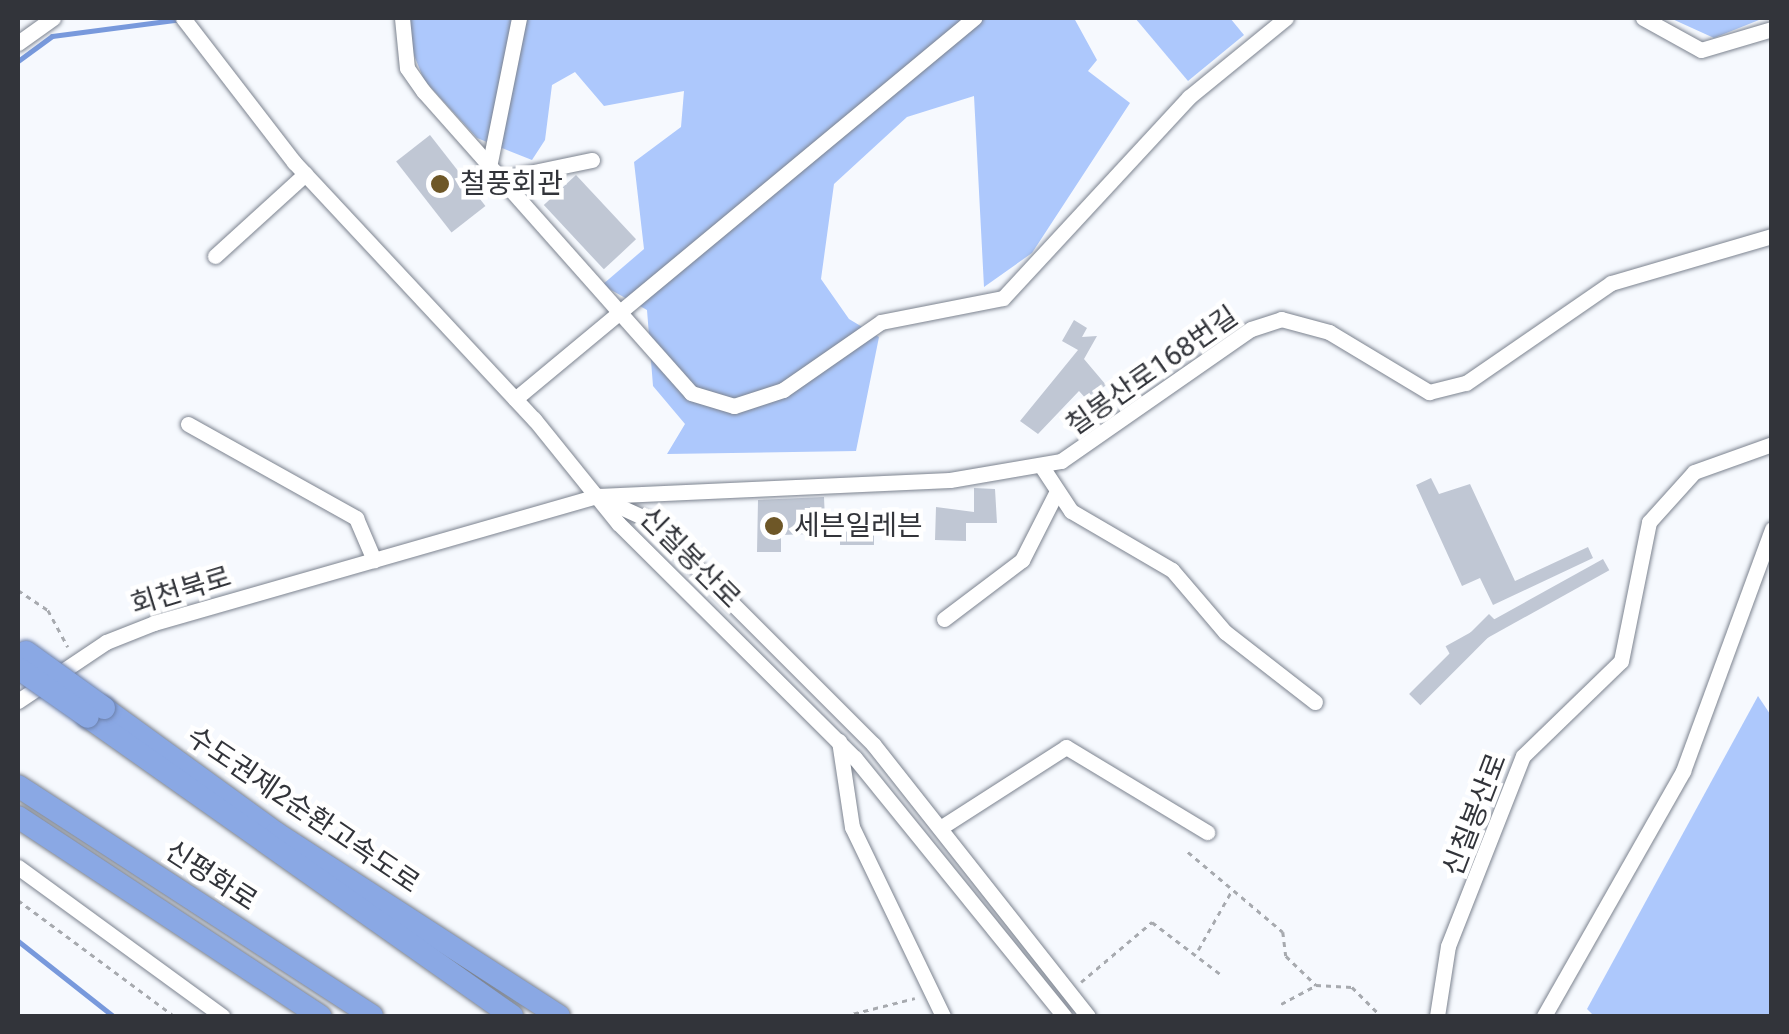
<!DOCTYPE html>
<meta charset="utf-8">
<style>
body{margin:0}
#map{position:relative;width:1789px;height:1034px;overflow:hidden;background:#f6f9fe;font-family:Roboto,"Noto Sans KR",sans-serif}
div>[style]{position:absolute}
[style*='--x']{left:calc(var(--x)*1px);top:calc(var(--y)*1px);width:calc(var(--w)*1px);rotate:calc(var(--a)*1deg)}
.green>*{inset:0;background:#adc8fc}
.stream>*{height:5px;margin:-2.5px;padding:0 2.5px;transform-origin:2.5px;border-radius:2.5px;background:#7899dc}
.building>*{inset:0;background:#c0c7d4;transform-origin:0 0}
.path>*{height:2.5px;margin-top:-1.25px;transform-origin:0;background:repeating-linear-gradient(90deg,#a7aaaf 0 5px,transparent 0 10px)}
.roads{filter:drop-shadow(0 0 2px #7c838f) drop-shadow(0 0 2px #7c838f)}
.minor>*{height:15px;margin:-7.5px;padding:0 7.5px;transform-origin:7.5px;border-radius:7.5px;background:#fff}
.highway>*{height:22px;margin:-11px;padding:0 11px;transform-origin:11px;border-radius:11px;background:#8aa8e4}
.bridges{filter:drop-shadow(0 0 2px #6b7fa8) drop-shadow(0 0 2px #6b7fa8)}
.highway-bridge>*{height:22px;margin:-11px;padding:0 11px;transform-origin:11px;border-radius:11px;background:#8aa8e4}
.dots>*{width:28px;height:28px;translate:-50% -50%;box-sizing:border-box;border:5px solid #fff;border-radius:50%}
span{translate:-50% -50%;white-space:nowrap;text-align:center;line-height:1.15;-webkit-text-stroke:9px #fff;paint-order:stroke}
.poi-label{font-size:28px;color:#32343a}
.left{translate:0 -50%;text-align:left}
.street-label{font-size:28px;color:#32343a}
.frame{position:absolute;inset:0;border:20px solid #32343a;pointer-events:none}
</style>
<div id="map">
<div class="green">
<i style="clip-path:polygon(409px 18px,1074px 18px,1097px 60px,1088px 71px,1130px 103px,1032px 253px,984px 287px,974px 96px,907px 117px,834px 184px,821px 279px,849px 319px,879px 337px,856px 451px,667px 454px,685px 424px,653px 386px,647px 310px,602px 285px,644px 249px,634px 162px,681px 127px,684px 91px,604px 106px,575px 72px,552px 85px,545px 140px,532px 160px,477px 138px,424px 80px,406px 35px)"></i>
<i style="clip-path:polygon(1135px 18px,1230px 18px,1244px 35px,1188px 81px)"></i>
<i style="clip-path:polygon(1670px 18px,1764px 18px,1714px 38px)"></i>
<i style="clip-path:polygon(1758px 696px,1772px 717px,1771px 1016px,1594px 1016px,1587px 1009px)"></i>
</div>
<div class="stream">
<i style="--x:18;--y:61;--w:42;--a:-36.3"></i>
<i style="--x:52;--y:36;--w:131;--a:-7.5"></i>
<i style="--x:18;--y:941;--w:121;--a:38.3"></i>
</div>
<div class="building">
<i style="left:430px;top:135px;width:90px;height:43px;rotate:52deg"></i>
<i style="left:576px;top:175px;width:88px;height:44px;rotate:47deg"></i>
<i style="clip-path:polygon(1074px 320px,1087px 328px,1082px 337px,1097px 336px,1084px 359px,1106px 385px,1088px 401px,1079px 391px,1038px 434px,1020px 421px,1078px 350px,1062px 341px)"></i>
<i style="clip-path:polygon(1431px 478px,1439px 494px,1470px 484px,1515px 581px,1588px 547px,1593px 558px,1493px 605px,1480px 578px,1462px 586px,1416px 485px)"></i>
<i style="clip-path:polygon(974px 488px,995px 489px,997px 523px,966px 523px,966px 541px,935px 540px,936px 507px,974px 512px)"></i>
<i style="clip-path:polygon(824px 497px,825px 520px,874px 520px,874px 545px,840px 545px,840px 533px,781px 535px,781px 552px,757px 552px,758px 500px)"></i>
<i style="left:1603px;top:559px;width:13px;height:180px;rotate:61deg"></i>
<i style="left:1489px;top:614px;width:16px;height:113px;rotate:45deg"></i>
</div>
<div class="path">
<i style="--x:18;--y:590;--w:36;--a:34"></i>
<i style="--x:48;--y:610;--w:42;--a:61.6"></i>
<i style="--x:1188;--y:852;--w:124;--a:40.1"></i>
<i style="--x:1283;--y:932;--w:24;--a:83"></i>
<i style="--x:1286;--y:956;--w:42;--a:44"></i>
<i style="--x:18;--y:900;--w:194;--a:36.6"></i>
<i style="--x:1198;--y:950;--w:67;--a:-60.4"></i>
<i style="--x:1081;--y:982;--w:93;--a:-40.2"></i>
<i style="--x:1152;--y:922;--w:89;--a:37.3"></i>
<i style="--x:1281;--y:1004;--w:40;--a:-28"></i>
<i style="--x:1316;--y:985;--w:36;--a:3"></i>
<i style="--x:1352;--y:987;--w:41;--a:45"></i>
<i style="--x:844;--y:1016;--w:73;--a:-14.2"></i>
</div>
<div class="roads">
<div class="minor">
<i style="--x:183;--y:18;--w:182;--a:52.4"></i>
<i style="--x:294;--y:162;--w:352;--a:47"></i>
<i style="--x:534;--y:419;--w:134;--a:51.1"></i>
<i style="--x:618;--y:523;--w:334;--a:44.8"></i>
<i style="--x:855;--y:758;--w:332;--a:51"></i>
<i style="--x:402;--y:18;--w:50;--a:84.3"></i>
<i style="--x:407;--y:68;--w:29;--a:55"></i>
<i style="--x:424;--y:92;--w:402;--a:48.4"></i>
<i style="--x:691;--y:393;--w:45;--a:16.8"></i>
<i style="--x:734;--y:406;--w:52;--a:-18.1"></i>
<i style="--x:783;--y:390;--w:119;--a:-34.8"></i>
<i style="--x:881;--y:322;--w:124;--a:-11.1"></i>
<i style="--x:1003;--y:298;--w:274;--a:-47.2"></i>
<i style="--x:1189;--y:97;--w:125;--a:-39.2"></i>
<i style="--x:1643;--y:18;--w:66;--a:28.9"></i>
<i style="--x:1701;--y:50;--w:74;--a:-16.5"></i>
<i style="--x:18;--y:43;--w:43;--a:-35.5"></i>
<i style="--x:489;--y:167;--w:152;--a:-78.6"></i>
<i style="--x:500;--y:179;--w:94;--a:-11.7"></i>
<i style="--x:215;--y:256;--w:122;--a:-42.3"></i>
<i style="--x:515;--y:399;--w:597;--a:-39.69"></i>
<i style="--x:188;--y:424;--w:193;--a:29.2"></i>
<i style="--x:356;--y:518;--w:46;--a:66.8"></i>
<i style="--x:1042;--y:467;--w:53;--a:56.6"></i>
<i style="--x:1071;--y:511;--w:117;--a:30.3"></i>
<i style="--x:1172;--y:570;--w:82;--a:49.5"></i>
<i style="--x:1225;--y:632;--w:114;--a:37.9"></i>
<i style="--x:601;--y:498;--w:53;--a:24.6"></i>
<i style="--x:649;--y:520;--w:317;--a:45"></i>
<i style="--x:873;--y:744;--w:347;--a:51.7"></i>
<i style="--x:944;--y:619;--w:98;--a:-37.1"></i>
<i style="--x:1022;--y:560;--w:75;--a:-63.1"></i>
<i style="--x:18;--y:701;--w:106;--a:-33.8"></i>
<i style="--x:106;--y:642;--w:52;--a:-21.6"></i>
<i style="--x:154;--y:623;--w:462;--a:-16"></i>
<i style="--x:598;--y:496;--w:352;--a:-2.6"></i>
<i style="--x:950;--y:480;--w:113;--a:-9.7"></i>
<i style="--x:1061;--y:461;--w:231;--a:-34.8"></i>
<i style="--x:1251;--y:329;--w:32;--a:-18"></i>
<i style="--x:1281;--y:319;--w:50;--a:15.2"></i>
<i style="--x:1329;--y:332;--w:117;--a:31"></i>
<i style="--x:1429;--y:392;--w:38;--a:-14"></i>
<i style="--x:1466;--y:383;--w:176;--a:-34.6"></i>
<i style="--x:1611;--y:283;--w:168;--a:-16.3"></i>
<i style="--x:839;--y:741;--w:87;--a:81.4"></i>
<i style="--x:852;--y:827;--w:210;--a:64.3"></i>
<i style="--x:940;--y:828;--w:150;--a:-32.7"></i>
<i style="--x:1066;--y:747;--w:165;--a:31.1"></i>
<i style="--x:18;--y:867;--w:253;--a:36.1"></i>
<i style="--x:1437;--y:1016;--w:71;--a:-81.1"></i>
<i style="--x:1448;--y:946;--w:204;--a:-68.5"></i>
<i style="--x:1523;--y:756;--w:136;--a:-44.1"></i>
<i style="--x:1621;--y:661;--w:142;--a:-78.6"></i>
<i style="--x:1649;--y:522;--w:67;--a:-48"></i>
<i style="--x:1694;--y:472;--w:83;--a:-19.7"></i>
<i style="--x:1544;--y:1016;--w:282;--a:-60.4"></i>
<i style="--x:1683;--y:771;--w:258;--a:-69.8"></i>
</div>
<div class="highway">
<i style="--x:104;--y:708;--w:213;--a:36"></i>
<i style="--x:276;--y:833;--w:337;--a:32.9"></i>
<i style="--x:88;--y:717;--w:519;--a:35.19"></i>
<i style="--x:18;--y:786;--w:422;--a:33"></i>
<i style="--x:18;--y:817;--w:362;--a:33.4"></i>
</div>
</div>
<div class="bridges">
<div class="highway-bridge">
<i style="--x:26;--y:652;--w:96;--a:35.7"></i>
<i style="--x:18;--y:668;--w:85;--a:35"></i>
</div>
</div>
<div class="dots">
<i style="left:440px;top:184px;background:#6e5727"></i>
<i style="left:774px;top:526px;background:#6e5727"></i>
</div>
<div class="poi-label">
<span class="left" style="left:460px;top:184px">철풍회관</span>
<span class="left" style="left:794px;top:526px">세븐일레븐</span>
</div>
<div class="street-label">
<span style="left:1152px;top:371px;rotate:-35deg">칠봉산로168번길</span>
<span style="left:690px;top:558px;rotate:45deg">신칠봉산로</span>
<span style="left:181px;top:591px;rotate:-17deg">회천북로</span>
<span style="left:303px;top:810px;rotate:34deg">수도권제2순환고속도로</span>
<span style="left:1475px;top:815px;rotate:-69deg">신칠봉산로</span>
<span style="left:211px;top:876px;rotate:33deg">신평화로</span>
</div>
<div class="frame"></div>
</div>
